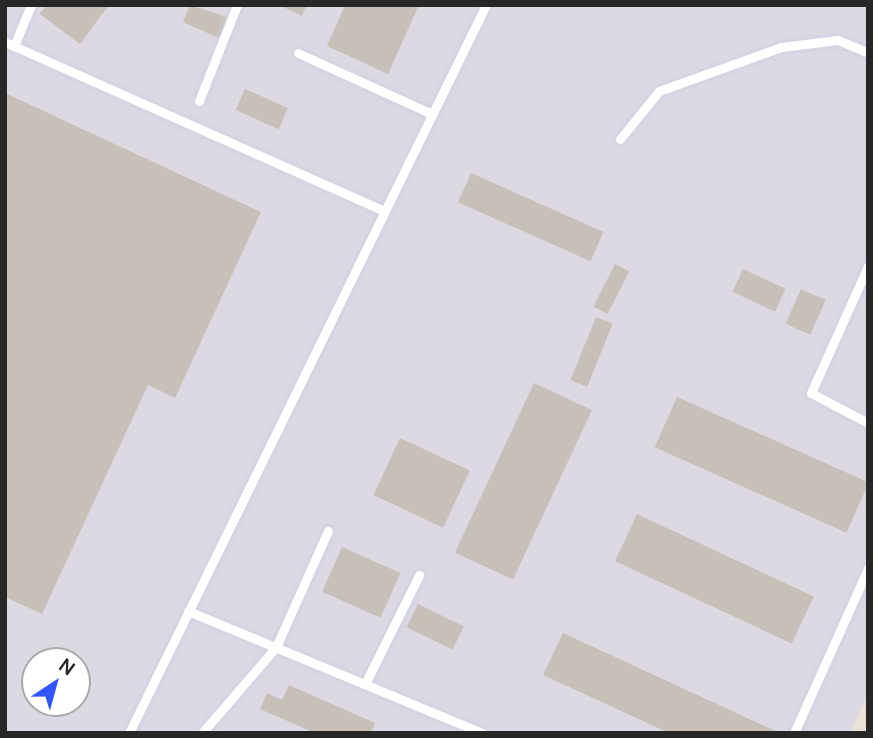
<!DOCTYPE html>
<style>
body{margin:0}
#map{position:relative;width:873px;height:738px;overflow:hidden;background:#ebe3d8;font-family:Manrope,sans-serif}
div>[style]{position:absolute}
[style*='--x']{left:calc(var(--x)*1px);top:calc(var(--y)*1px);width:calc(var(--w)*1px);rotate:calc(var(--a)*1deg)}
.industrial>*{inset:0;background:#dcd9e3}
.building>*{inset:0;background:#c6c0b8;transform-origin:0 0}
.roads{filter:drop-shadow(0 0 2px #cdd1e2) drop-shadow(0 0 2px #cdd1e2)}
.lane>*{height:9px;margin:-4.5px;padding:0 4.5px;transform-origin:4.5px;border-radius:4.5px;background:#fff}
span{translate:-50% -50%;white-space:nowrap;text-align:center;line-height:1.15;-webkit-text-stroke:6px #fff;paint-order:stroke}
.frame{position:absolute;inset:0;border:7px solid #272727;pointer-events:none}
.north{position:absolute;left:21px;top:647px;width:70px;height:70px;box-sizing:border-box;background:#fff;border:2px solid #a9a9a9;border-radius:50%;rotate:36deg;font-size:19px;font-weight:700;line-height:28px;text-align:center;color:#272727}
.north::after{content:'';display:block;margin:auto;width:24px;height:32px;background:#3155ff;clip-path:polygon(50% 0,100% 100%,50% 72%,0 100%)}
</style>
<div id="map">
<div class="industrial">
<i style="clip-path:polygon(evenodd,5px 5px,868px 5px,868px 694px,850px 733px,5px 733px,5px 5px,35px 661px,77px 661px,77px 703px,35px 703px,35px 661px)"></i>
</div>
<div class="building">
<i style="clip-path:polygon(47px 5px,109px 5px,80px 44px,40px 14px)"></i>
<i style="clip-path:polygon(190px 5px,230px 18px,221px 39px,183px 22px)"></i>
<i style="clip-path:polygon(279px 5px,307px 5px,302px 16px)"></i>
<i style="clip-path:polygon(345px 5px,419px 5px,388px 74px,327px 46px)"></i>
<i style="left:245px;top:89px;width:47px;height:23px;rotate:24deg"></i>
<i style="clip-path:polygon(5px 93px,261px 212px,175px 398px,148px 385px,42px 614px,5px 597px)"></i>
<i style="left:471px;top:173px;width:145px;height:32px;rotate:24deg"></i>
<i style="left:615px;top:264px;width:16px;height:48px;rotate:27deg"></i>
<i style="left:743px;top:269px;width:47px;height:25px;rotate:25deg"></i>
<i style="left:801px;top:289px;width:27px;height:38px;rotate:24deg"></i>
<i style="left:596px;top:317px;width:18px;height:68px;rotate:22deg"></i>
<i style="left:534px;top:383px;width:64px;height:187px;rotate:25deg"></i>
<i style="left:677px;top:397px;width:210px;height:55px;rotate:24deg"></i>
<i style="left:400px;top:438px;width:77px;height:63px;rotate:25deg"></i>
<i style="left:637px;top:514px;width:195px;height:52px;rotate:25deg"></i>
<i style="left:342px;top:547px;width:64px;height:49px;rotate:24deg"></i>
<i style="left:418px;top:604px;width:51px;height:26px;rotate:26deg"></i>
<i style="clip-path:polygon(563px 633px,780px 733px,669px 733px,543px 675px)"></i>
<i style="clip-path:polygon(289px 685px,375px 723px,371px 733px,315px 733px,260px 709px,267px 693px,282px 700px)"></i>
</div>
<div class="roads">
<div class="lane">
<i style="--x:5;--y:42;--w:415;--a:24"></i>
<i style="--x:14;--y:46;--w:44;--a:-67.5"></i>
<i style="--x:298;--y:53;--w:147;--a:24.5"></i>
<i style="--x:199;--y:101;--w:103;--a:-68.4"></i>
<i style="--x:620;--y:139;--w:62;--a:-50.9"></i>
<i style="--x:659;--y:91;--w:130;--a:-19.8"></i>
<i style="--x:781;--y:47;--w:57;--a:-7"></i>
<i style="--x:838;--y:40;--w:33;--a:23"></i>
<i style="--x:868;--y:266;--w:139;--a:114.2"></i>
<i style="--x:811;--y:393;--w:64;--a:27.8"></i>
<i style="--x:188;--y:611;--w:319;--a:22.5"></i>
<i style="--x:365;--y:684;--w:122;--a:-63.6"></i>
<i style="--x:129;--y:733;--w:811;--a:-63.88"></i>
<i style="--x:202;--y:733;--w:113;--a:-49.3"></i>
<i style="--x:276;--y:647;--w:127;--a:-65.9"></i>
<i style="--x:794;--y:733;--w:181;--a:-65.8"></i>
</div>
</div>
<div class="frame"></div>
<div class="north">N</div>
</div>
